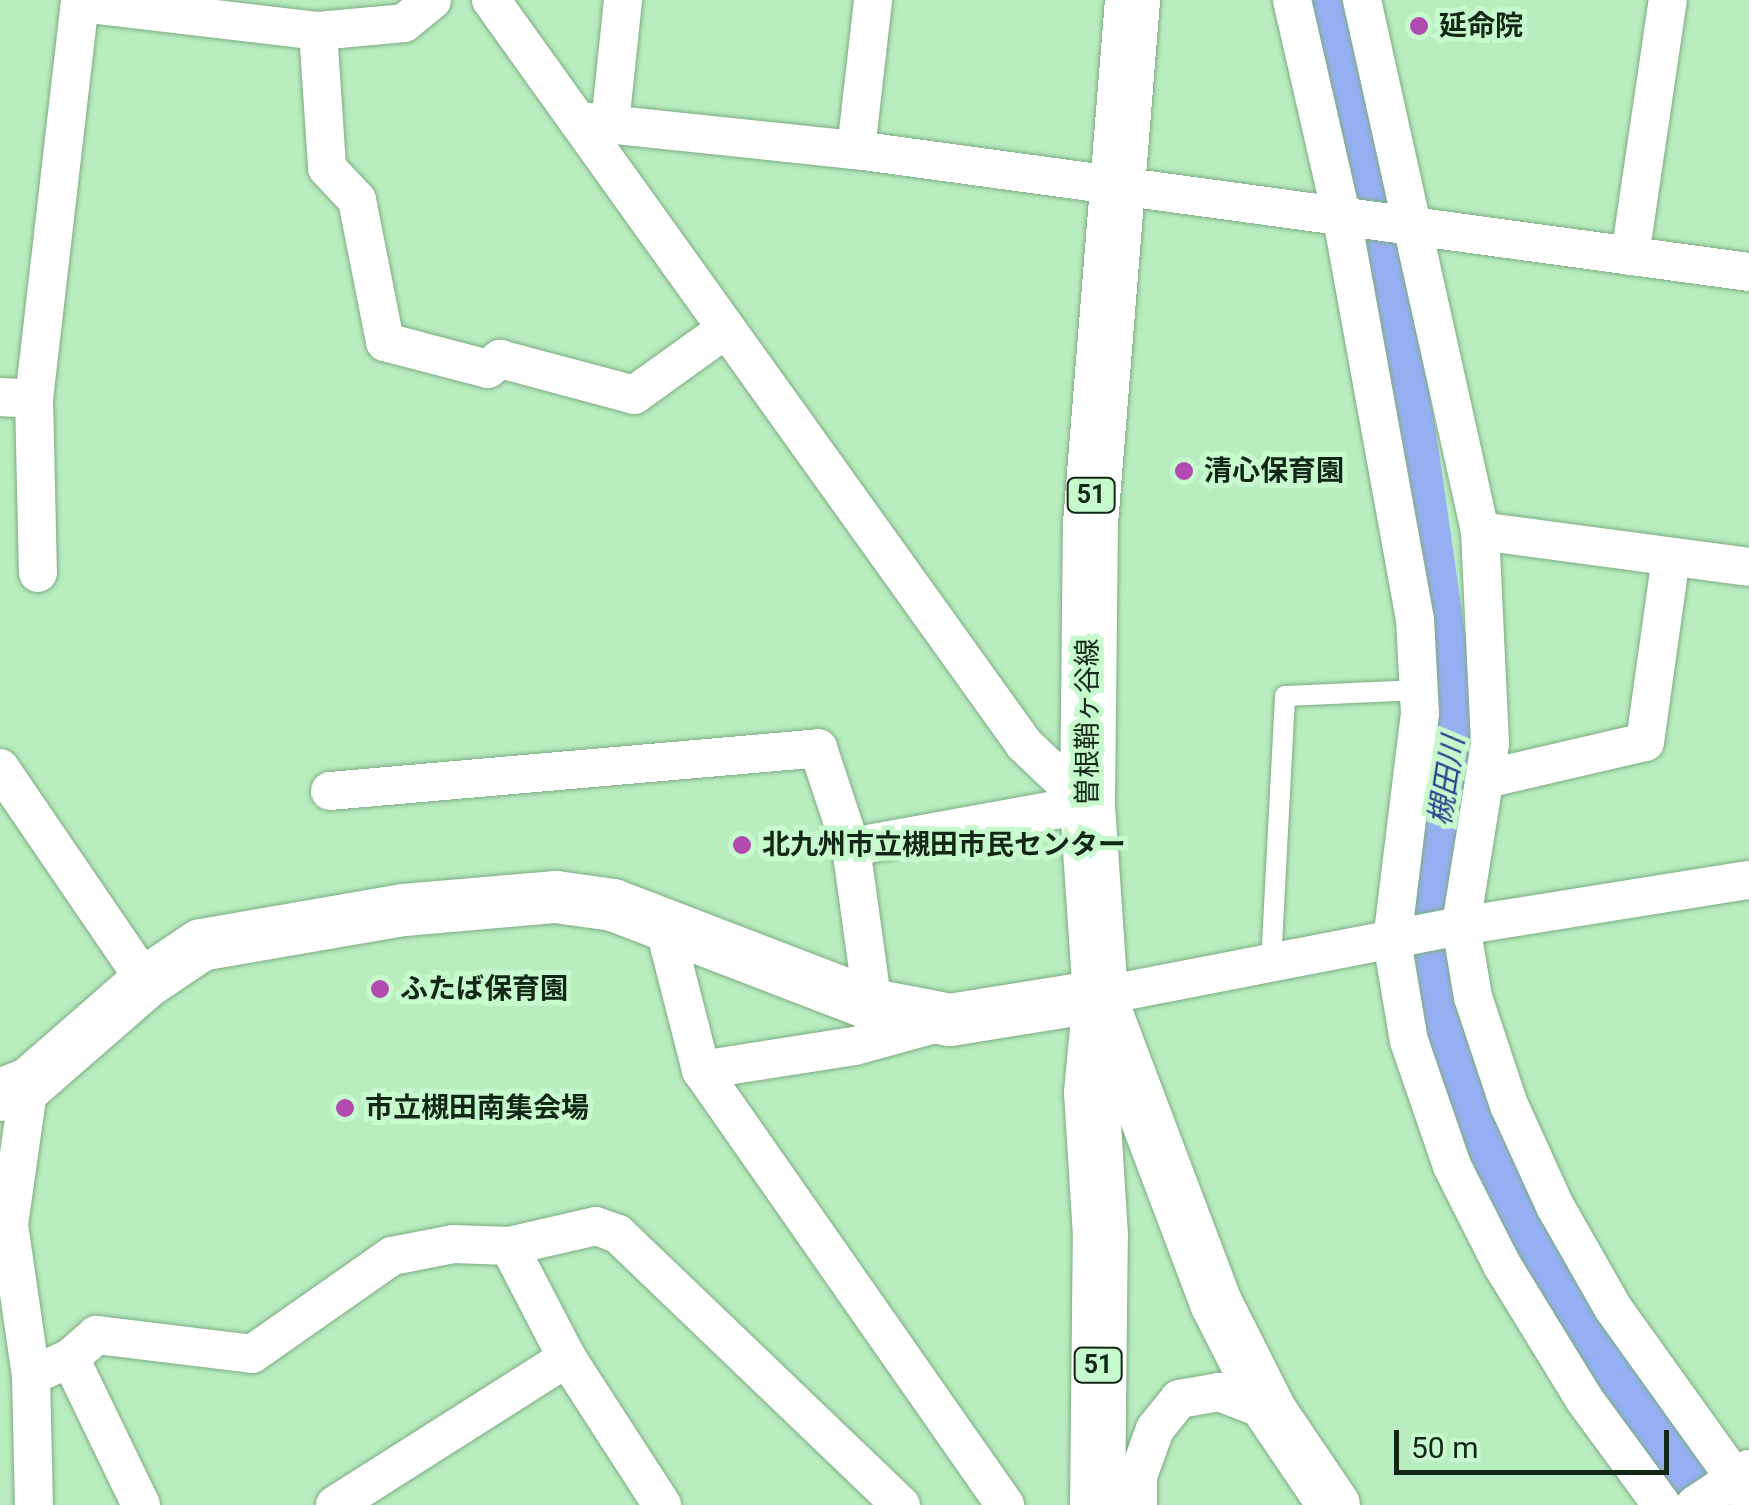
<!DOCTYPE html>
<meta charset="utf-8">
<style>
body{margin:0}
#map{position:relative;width:1749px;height:1505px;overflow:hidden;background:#b9ecbf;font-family:Roboto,"Noto Sans JP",sans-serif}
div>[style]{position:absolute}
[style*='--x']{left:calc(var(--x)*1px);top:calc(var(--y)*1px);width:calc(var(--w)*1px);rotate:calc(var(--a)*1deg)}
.water>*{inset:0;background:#96aff2}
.roads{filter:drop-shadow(0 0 2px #7dad83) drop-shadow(0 0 2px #7dad83)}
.lane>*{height:20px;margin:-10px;padding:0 10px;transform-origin:10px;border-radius:10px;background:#fff}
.street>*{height:38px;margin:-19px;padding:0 19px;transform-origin:19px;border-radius:19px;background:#fff}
.secondary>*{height:52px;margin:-26px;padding:0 26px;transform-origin:26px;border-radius:26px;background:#fff}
.primary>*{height:55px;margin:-27.5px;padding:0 27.5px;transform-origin:27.5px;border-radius:27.5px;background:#fff}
.dots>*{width:28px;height:28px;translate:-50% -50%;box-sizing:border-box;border:5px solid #c6f9cc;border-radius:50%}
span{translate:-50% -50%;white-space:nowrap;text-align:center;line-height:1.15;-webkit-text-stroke:10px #c6f9cc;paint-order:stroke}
.shield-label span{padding:2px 8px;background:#c6f9cc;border:2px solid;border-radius:8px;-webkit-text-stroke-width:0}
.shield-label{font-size:25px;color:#132717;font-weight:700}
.poi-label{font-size:28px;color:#132717;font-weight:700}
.left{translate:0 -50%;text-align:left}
.street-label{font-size:28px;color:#132717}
.water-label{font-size:30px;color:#293f8c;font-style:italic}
.scale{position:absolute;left:1394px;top:1430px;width:275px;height:45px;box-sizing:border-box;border:5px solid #132717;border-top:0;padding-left:12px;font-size:30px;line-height:35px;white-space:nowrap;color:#132717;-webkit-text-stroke:8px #c6f9cc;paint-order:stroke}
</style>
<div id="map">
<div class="water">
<i style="clip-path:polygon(1304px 0,1342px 0,1406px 252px,1436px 432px,1471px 674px,1472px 729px,1448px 901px,1464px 1027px,1731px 1505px,1685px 1505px,1589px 1374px,1504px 1230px,1432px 1076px,1406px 917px,1428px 765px)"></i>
</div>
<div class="roads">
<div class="lane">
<i style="--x:1271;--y:964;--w:268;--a:-87"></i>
<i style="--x:1285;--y:696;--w:134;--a:-2.6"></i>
</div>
<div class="street">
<i style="--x:491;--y:0;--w:915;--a:54.38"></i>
<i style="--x:1024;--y:744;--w:87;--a:43.6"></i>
<i style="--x:1292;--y:0;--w:224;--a:77.1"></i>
<i style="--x:1342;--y:218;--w:408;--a:79.7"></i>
<i style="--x:1415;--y:619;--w:94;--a:87"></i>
<i style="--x:1420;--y:713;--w:230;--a:97"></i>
<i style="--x:1392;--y:941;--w:101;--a:80.4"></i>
<i style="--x:1409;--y:1041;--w:132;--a:71"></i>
<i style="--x:1452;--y:1166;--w:111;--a:63.2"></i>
<i style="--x:1502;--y:1265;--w:157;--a:58.5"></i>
<i style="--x:1584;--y:1399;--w:132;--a:53.7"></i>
<i style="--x:1362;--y:0;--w:544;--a:77.47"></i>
<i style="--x:1480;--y:531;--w:213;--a:87.3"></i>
<i style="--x:1490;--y:744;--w:184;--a:99.1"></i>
<i style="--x:1461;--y:926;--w:72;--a:80.4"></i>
<i style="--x:1473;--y:997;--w:114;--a:71.6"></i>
<i style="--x:1509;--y:1105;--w:111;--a:65.5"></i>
<i style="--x:1555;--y:1206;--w:117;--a:60.4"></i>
<i style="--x:1613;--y:1308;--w:234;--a:54.4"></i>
<i style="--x:80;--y:3;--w:240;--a:6.7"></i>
<i style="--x:318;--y:31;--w:86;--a:-5.3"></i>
<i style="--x:404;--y:23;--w:36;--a:-39"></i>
<i style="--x:318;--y:31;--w:137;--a:86.2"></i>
<i style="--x:327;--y:168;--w:44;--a:46.8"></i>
<i style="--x:357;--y:200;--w:145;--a:78.8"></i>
<i style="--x:385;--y:342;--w:106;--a:14.7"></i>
<i style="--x:488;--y:369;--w:16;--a:-40"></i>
<i style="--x:500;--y:359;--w:139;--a:15"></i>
<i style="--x:634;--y:395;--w:113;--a:-35.7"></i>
<i style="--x:578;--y:121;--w:280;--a:6"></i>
<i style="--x:856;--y:150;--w:901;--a:7.78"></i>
<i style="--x:610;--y:124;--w:125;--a:-84"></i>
<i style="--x:856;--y:150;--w:151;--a:-83.5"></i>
<i style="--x:1630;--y:256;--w:259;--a:-81.6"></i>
<i style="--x:0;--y:397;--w:34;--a:3"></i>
<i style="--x:34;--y:399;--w:402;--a:-83.4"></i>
<i style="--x:34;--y:399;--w:174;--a:88.7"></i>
<i style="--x:1480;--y:531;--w:271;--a:7.6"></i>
<i style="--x:0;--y:768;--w:259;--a:55.7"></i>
<i style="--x:1486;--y:779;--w:163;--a:-13.1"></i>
<i style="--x:1645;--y:742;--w:187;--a:-82"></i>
<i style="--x:330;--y:791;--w:490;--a:-5"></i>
<i style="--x:818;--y:748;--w:104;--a:71.6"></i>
<i style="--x:851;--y:847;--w:160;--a:82.1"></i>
<i style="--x:851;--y:847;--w:240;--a:-10.3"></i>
<i style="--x:664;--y:926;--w:149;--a:75.6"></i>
<i style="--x:701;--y:1070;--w:531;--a:55.05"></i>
<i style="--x:1100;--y:996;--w:368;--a:-11"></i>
<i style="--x:1461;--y:926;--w:292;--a:-9.1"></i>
<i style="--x:701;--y:1070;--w:156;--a:-8.9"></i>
<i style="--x:855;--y:1046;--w:86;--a:-15.5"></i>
<i style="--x:29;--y:1084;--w:142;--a:98.1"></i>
<i style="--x:9;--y:1225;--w:153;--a:81.7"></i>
<i style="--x:31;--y:1376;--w:129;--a:88.7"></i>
<i style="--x:509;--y:1246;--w:126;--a:62.6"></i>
<i style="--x:567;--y:1358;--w:175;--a:57.1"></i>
<i style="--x:70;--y:1358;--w:163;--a:64.2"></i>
<i style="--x:31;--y:1376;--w:43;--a:-24.8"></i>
<i style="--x:70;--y:1358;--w:35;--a:-41"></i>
<i style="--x:96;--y:1335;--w:157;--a:6.9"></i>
<i style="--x:252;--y:1354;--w:171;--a:-35"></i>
<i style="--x:392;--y:1256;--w:62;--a:-11.1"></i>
<i style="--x:453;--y:1244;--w:56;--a:2"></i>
<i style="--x:509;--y:1246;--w:89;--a:-12.9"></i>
<i style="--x:596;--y:1226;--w:23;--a:20"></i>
<i style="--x:618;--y:1234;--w:392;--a:43.8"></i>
<i style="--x:335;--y:1505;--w:275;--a:-32.4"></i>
<i style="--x:1138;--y:1505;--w:29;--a:-90"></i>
<i style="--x:1138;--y:1476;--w:50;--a:-70.1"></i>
<i style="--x:1155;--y:1429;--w:38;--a:-51"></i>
<i style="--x:1179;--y:1399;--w:41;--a:-9.9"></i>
<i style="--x:1219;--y:1392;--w:56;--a:21"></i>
<i style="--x:1695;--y:1505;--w:65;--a:-33.7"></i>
</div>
<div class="secondary">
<i style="--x:0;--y:1095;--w:31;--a:-21"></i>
<i style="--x:29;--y:1084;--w:155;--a:-41.1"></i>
<i style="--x:146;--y:982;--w:66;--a:-33.9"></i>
<i style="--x:201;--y:945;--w:206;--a:-9.8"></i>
<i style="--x:404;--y:910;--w:153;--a:-4.9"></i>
<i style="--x:556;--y:897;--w:58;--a:8"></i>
<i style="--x:613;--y:905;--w:279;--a:21"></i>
<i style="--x:873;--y:1005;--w:78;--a:11"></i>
<i style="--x:950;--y:1020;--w:152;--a:-9.1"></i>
<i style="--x:1100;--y:996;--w:328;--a:69.3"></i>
<i style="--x:1216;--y:1303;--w:122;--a:63.2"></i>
<i style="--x:1271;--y:1412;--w:112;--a:55.9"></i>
</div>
<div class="primary">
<i style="--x:1097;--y:1505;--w:270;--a:-89.4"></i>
<i style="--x:1100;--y:1235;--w:143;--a:-93.6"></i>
<i style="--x:1091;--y:1092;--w:96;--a:-84.6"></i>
<i style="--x:1100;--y:996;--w:192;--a:-93.9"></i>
<i style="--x:1087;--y:804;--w:281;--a:-89.4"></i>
<i style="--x:1090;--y:523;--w:525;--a:-85.41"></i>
</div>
</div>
<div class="dots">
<i style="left:1419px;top:26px;background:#b14baf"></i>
<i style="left:1184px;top:471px;background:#b14baf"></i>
<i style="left:742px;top:845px;background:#b14baf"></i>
<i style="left:380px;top:989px;background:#b14baf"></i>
<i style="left:345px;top:1108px;background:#b14baf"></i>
</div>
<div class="shield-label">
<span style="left:1091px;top:495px">51</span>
<span style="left:1098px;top:1365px">51</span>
</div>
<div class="poi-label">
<span class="left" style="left:1439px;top:26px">延命院</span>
<span class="left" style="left:1204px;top:471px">清心保育園</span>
<span class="left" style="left:762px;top:845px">北九州市立槻田市民センター</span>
<span class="left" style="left:400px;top:989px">ふたば保育園</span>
<span class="left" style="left:365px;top:1108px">市立槻田南集会場</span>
</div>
<div class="street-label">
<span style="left:1088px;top:722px;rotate:-90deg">曽根鞘ヶ谷線</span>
</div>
<div class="water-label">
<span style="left:1447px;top:781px;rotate:-81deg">槻田川</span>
</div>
<div class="scale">50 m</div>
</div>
